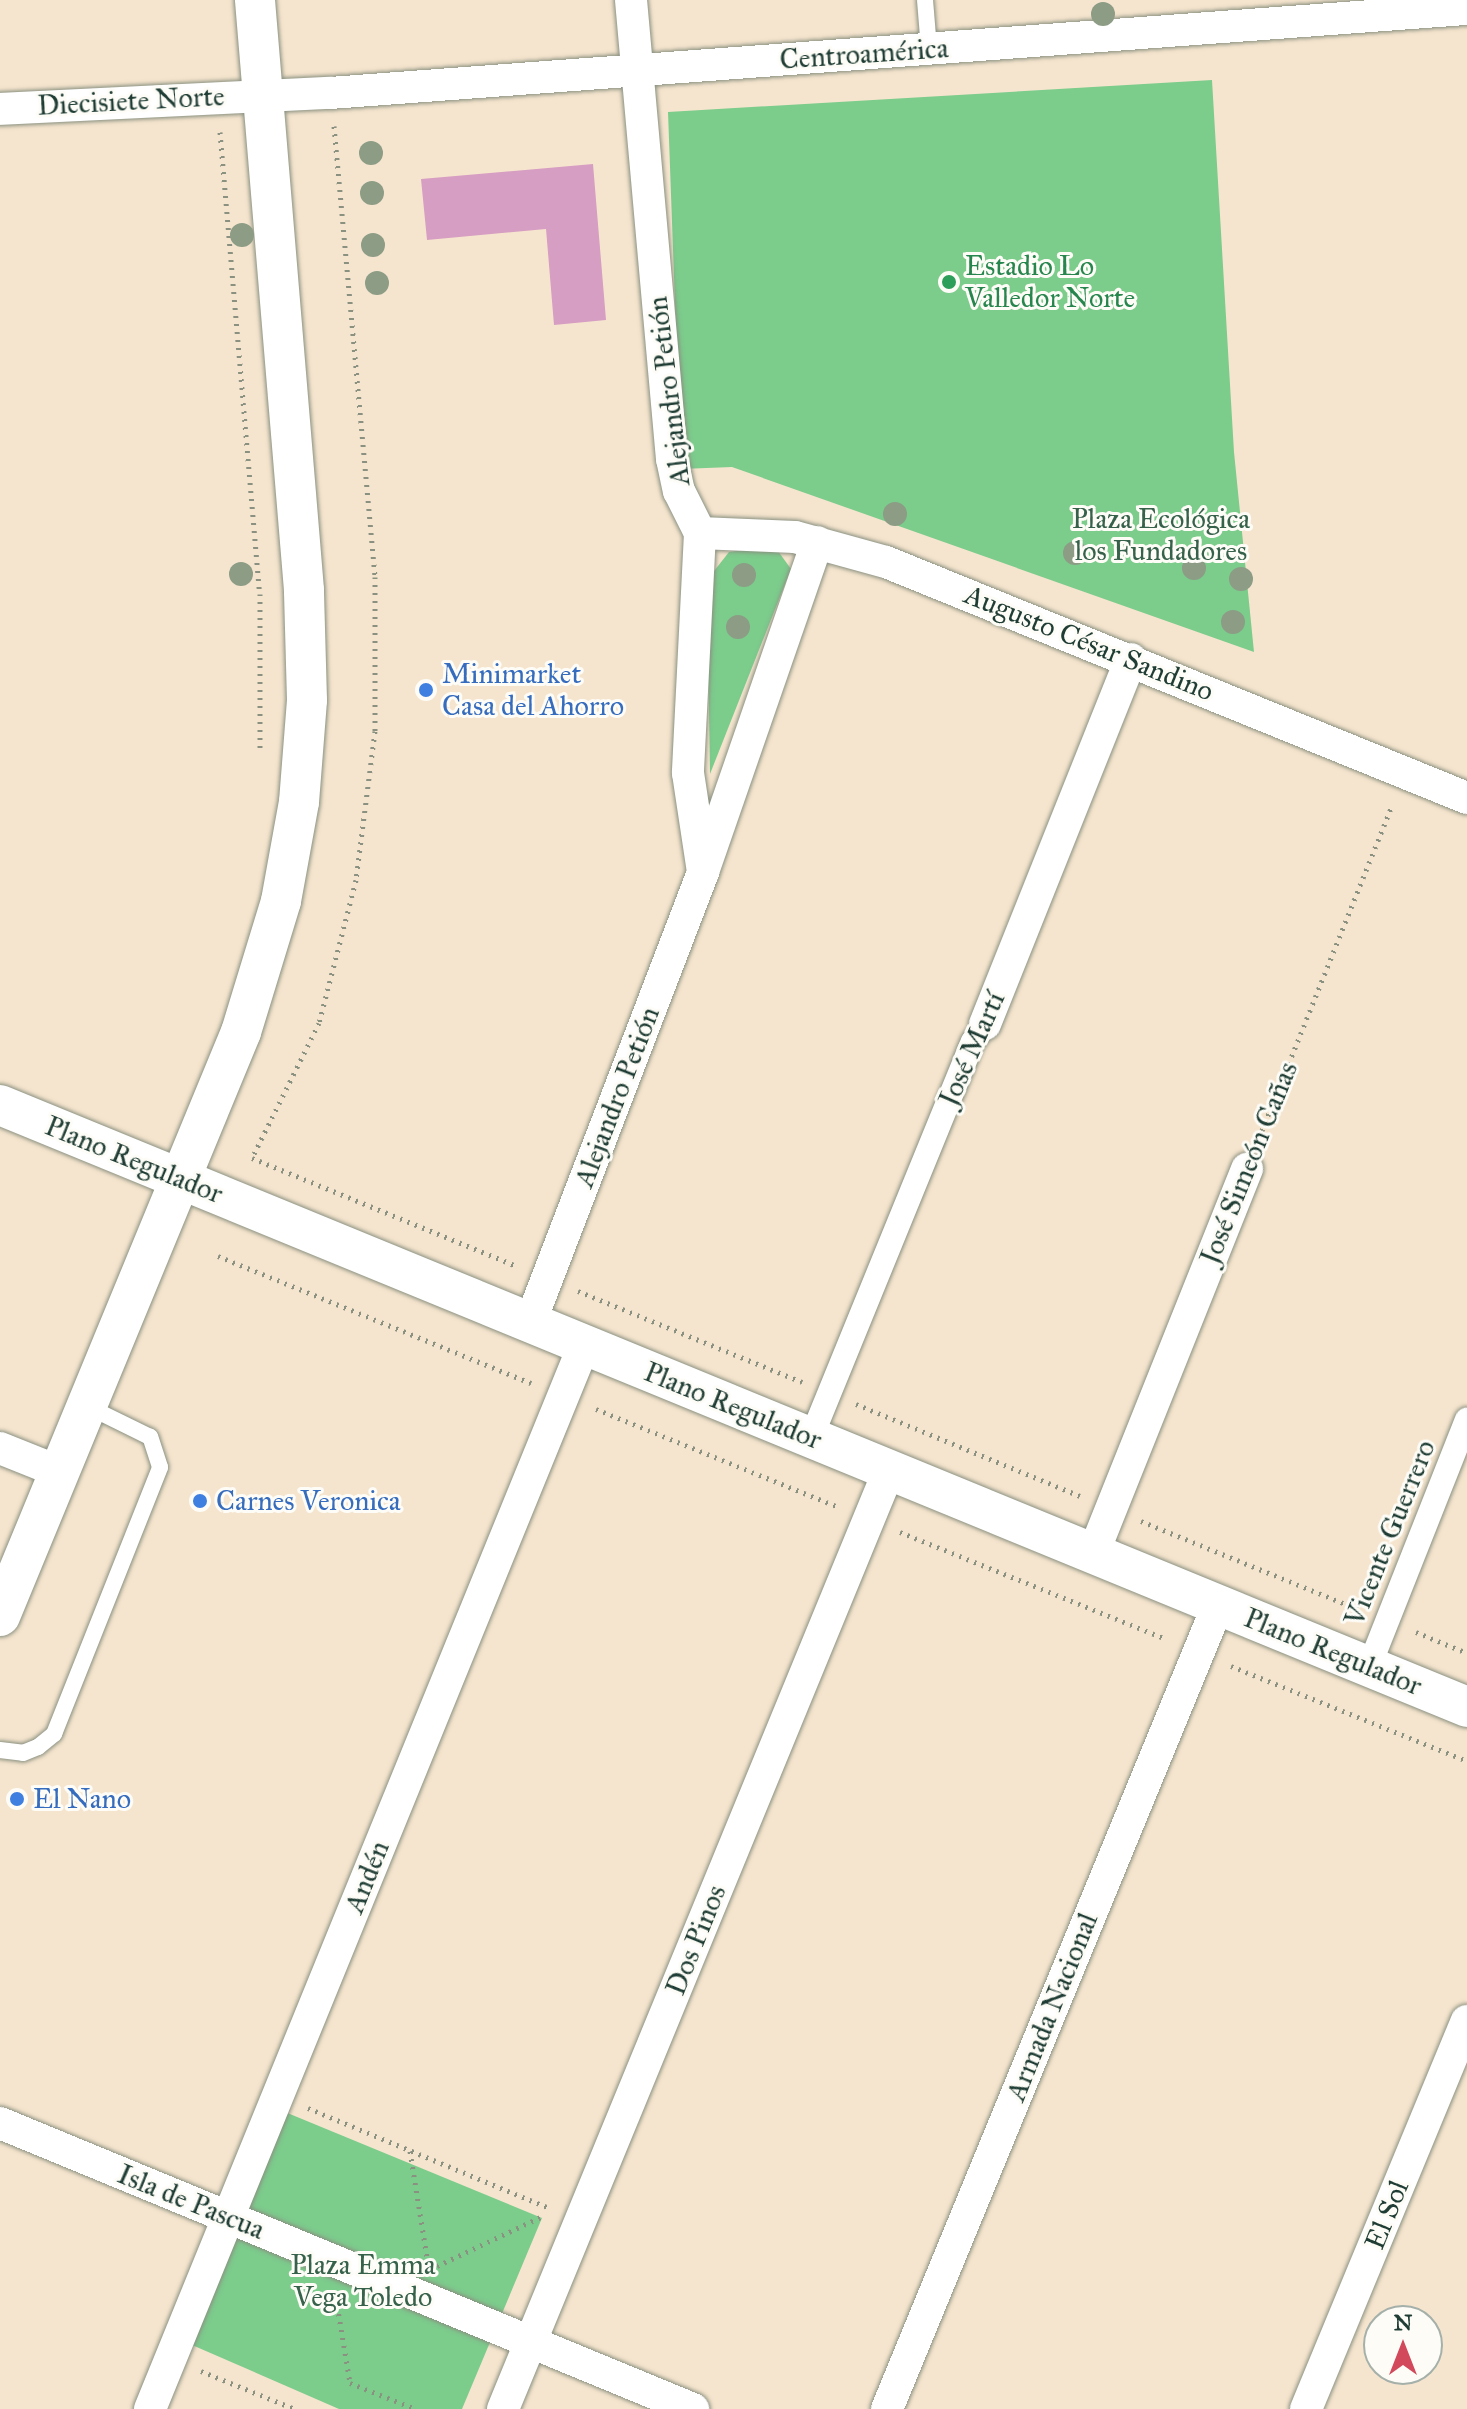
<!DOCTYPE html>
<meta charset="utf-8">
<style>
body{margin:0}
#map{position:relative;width:1467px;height:2409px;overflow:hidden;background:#f6e5ce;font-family:"IM FELL Great Primer",serif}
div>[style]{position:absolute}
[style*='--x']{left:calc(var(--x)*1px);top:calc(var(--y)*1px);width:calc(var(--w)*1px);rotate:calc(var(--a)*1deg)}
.green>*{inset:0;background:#7ccc8c}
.building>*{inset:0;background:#d69ec2}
.path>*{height:5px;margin-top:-2.5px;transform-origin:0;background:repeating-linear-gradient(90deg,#8a9181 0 2px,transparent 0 8px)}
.roads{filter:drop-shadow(0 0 2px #8a9181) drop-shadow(0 0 2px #8a9181)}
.service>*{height:16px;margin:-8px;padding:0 8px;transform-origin:8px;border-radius:8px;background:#fff}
.pedestrian>*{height:24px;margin:-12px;padding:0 12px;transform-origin:12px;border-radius:12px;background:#fff}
.minor>*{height:32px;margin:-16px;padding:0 16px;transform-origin:16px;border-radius:16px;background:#fff}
.tertiary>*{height:40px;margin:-20px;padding:0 20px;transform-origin:20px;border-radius:20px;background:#fff}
.trees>*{width:24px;height:24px;margin:-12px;border-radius:50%;background:#8c9c85}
.dots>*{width:22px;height:22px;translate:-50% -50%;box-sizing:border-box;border:4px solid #fdfcf7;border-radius:50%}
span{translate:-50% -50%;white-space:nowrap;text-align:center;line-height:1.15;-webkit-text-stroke:6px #fdfcf7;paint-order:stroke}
.street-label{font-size:28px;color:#1f3d34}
.leisure-label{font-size:28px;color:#27864d}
.left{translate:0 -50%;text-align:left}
.park-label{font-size:28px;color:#36614a}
.shop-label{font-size:28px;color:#366cbe}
.north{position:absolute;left:1363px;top:2305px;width:80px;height:80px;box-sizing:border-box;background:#fdfcf7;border:2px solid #a4b0a9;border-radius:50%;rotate:0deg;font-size:22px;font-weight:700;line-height:32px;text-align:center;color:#1f3d34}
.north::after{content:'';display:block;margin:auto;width:28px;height:36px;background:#d1495b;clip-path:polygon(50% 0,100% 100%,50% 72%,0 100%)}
</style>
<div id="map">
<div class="green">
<i style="clip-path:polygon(1212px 80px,1234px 452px,1254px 652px,732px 467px,681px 469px,668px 112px)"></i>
<i style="clip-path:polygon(751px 549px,778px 551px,791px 569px,710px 774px,707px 580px,729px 552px)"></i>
<i style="clip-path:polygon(285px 2112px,542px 2218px,462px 2409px,339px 2409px,192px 2345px)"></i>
</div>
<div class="building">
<i style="clip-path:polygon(593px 164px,606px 320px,554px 325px,546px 229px,427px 240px,421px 179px)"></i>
</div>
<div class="path">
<i style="--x:334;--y:126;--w:453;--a:84.8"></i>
<i style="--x:375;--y:577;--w:154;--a:90"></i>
<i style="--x:375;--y:731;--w:150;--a:97.3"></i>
<i style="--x:356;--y:880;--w:148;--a:104.5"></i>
<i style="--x:319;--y:1023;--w:151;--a:116.4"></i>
<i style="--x:252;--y:1158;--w:286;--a:22.2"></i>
<i style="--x:220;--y:132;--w:464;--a:85.1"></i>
<i style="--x:260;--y:594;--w:155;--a:90"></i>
<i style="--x:1259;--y:1138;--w:358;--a:-68.2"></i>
<i style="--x:218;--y:1256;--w:338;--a:22.1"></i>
<i style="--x:578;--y:1291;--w:242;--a:22.1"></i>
<i style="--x:856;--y:1404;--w:242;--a:22.3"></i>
<i style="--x:596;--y:1409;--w:259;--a:22"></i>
<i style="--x:1141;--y:1521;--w:234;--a:22.1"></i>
<i style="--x:900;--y:1532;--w:287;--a:21.9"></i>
<i style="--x:1416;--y:1632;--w:55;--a:22.4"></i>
<i style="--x:1231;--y:1666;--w:254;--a:21.9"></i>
<i style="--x:308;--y:2108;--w:262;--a:22.5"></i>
<i style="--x:410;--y:2151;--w:114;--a:80.9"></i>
<i style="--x:437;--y:2266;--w:117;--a:-25.3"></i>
<i style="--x:336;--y:2298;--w:86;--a:80.6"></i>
<i style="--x:350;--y:2383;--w:71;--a:21.5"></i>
<i style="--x:201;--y:2371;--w:101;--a:22"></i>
</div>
<div class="roads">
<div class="service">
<i style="--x:925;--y:0;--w:49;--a:85.3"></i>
<i style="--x:0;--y:1750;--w:23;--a:7"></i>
<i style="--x:23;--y:1753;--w:16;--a:-22"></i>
<i style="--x:38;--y:1747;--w:21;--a:-39"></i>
<i style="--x:54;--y:1734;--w:287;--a:-68.3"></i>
<i style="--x:160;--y:1467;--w:32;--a:-108"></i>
<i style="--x:150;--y:1437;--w:70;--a:-153.8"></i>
</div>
<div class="pedestrian">
<i style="--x:811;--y:1438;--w:428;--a:-67.8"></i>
<i style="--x:973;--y:1042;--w:22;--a:-56"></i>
<i style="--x:1369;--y:1667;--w:266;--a:-68.4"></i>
</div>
<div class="minor">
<i style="--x:631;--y:0;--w:461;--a:84.9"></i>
<i style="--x:672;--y:459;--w:33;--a:78"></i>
<i style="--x:679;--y:491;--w:47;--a:63.4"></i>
<i style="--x:700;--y:533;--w:240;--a:92.9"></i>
<i style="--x:688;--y:773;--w:100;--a:81.4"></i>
<i style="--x:0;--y:109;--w:330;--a:-2.8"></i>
<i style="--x:330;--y:93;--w:1140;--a:-4.23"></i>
<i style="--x:700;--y:533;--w:95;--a:2.4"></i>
<i style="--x:795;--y:537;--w:94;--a:15.4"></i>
<i style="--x:886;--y:562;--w:627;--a:22.11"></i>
<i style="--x:985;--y:1024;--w:393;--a:-68.2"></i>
<i style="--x:530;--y:1323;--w:483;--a:-69"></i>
<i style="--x:703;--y:872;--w:349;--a:-70.9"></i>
<i style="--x:0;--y:1448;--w:65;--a:21.8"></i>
<i style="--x:1093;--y:1554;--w:415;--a:-68.2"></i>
<i style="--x:0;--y:2123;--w:750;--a:22.43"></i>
<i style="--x:150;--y:2409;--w:1149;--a:-67.81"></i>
<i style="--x:503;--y:2409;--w:1015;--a:-67.65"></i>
<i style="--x:887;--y:2409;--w:869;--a:-67.62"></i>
<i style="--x:1306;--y:2409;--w:420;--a:-67.5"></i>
</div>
<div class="tertiary">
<i style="--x:0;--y:1105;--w:1586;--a:22.31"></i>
<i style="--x:0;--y:1616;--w:632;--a:-67.58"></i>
<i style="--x:241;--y:1032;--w:137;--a:-73"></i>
<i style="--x:281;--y:901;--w:101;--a:-79.7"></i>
<i style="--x:299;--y:802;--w:102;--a:-85.5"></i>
<i style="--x:307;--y:700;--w:110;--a:-91.6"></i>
<i style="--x:304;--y:590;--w:592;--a:-94.75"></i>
</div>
</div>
<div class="trees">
<i style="left:1103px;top:14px"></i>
<i style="left:371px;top:153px"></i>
<i style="left:372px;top:193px"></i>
<i style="left:242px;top:235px"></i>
<i style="left:373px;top:245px"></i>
<i style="left:377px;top:283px"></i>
<i style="left:895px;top:514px"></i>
<i style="left:1075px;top:553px"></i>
<i style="left:1194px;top:568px"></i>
<i style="left:241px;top:574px"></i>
<i style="left:744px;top:575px"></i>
<i style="left:1241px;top:579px"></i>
<i style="left:1233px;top:622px"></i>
<i style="left:738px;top:627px"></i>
</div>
<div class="dots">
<i style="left:949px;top:282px;background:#2e9e5b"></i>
<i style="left:426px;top:690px;background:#3f7fe0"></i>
<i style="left:200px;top:1501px;background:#3f7fe0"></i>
<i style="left:17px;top:1799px;background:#3f7fe0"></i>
</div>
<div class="street-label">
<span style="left:864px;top:54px;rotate:-4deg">Centroamérica</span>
<span style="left:131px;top:101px;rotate:-3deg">Diecisiete Norte</span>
<span style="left:669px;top:391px;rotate:-97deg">Alejandro Petión</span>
<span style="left:1089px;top:643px;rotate:22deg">Augusto César Sandino</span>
<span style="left:972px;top:1049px;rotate:-66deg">José Martí</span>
<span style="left:617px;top:1097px;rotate:-69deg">Alejandro Petión</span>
<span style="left:134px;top:1160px;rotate:22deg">Plano Regulador</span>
<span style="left:1249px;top:1163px;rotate:-68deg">José Simeón Cañas</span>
<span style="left:733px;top:1406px;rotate:22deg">Plano Regulador</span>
<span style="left:1390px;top:1533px;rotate:-68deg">Vicente Guerrero</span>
<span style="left:1333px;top:1652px;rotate:22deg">Plano Regulador</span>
<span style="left:367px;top:1877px;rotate:-68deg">Andén</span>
<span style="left:696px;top:1940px;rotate:-68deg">Dos Pinos</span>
<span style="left:1052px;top:2007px;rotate:-68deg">Armada Nacional</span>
<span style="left:191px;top:2202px;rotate:22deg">Isla de Pascua</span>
<span style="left:1387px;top:2215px;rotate:-68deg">El Sol</span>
</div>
<div class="leisure-label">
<span class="left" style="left:965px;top:282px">Estadio Lo<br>Valledor Norte</span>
</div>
<div class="park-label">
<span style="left:1161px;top:535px">Plaza Ecológica<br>los Fundadores</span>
<span style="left:363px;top:2281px">Plaza Emma<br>Vega Toledo</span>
</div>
<div class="shop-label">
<span class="left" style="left:442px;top:690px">Minimarket<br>Casa del Ahorro</span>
<span class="left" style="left:216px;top:1501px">Carnes Veronica</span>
<span class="left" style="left:33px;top:1799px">El Nano</span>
</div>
<div class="north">N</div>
</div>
